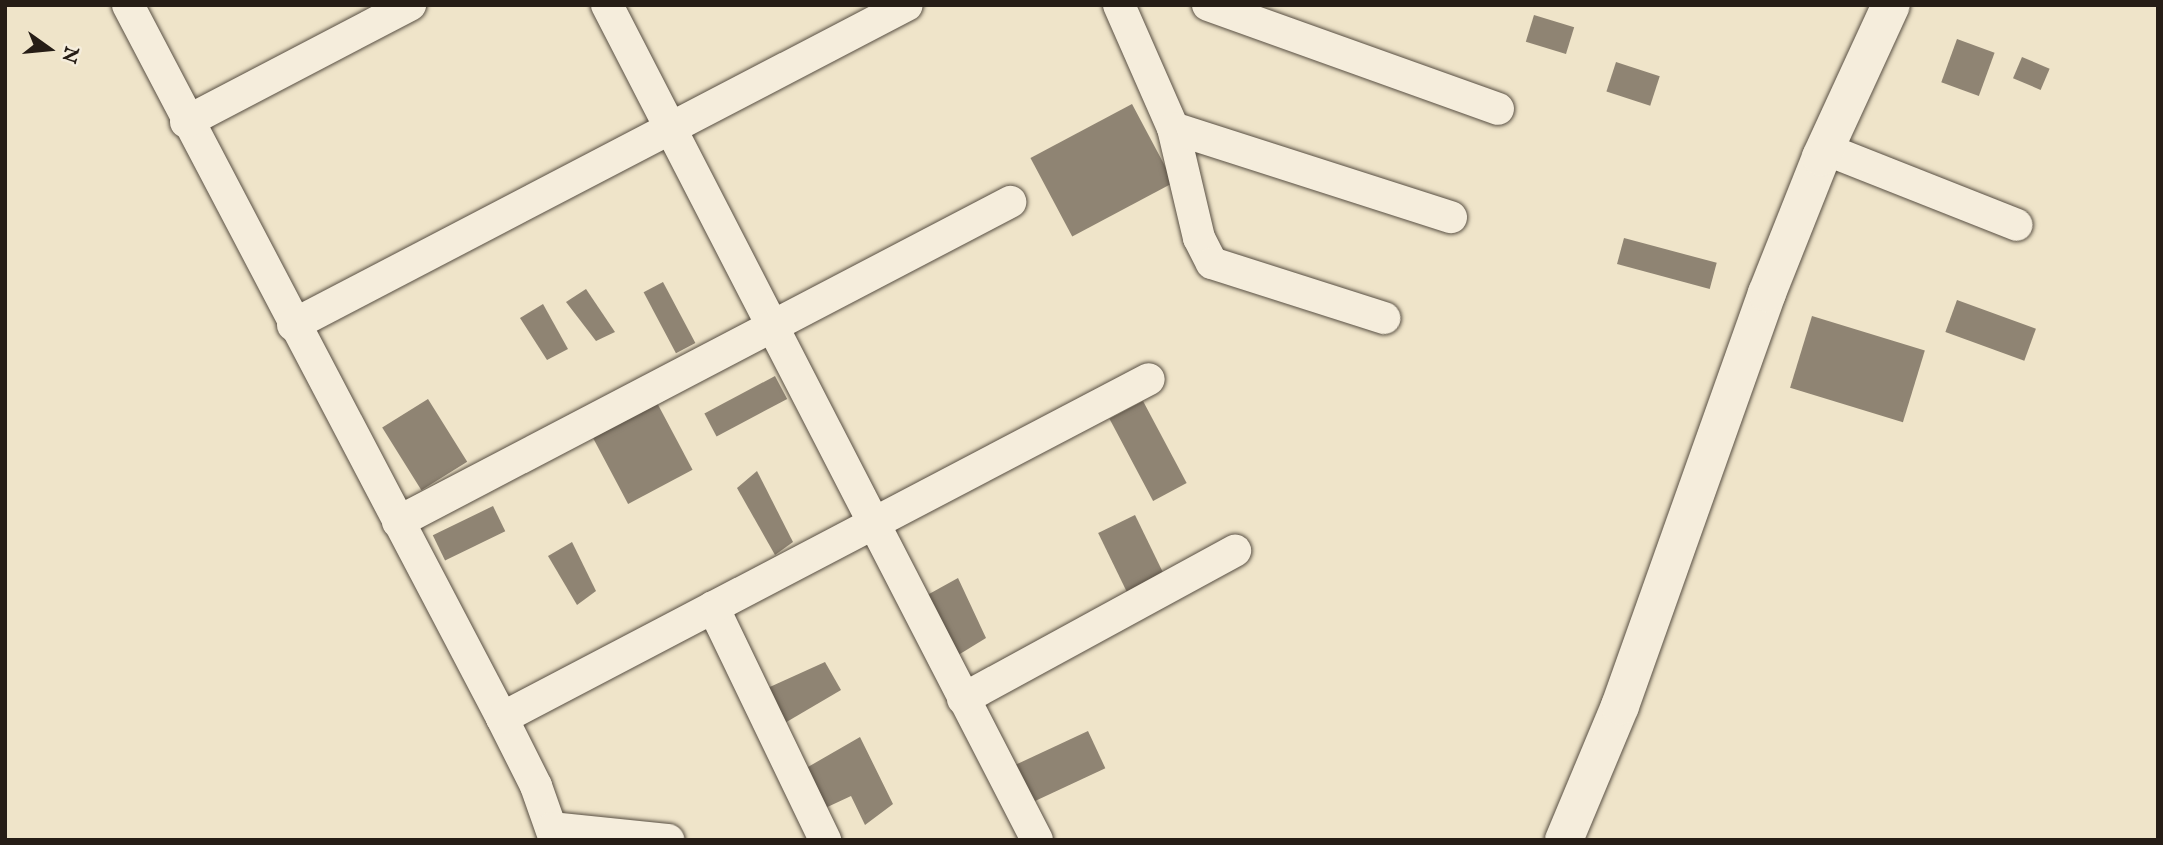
<!DOCTYPE html>
<style>
body{margin:0}
#map{position:relative;width:2163px;height:845px;overflow:hidden;background:#efe4c9;font-family:"IM FELL English",serif}
div>[style]{position:absolute}
[style*='--x']{left:calc(var(--x)*1px);top:calc(var(--y)*1px);width:calc(var(--w)*1px);rotate:calc(var(--a)*1deg)}
.building>*{inset:0;background:#8f8473;transform-origin:0 0}
.roads{filter:drop-shadow(0 0 2px #584f43) drop-shadow(0 0 2px #584f43)}
.street>*{height:32px;margin:-16px;padding:0 16px;transform-origin:16px;border-radius:16px;background:#f5eddc}
.secondary>*{height:38px;margin:-19px;padding:0 19px;transform-origin:19px;border-radius:19px;background:#f5eddc}
span{translate:-50% -50%;white-space:nowrap;text-align:center;line-height:1.15;-webkit-text-stroke:5px #f5eddc;paint-order:stroke}
.frame{position:absolute;inset:0;border:7px solid #261d16;pointer-events:none}
.north{position:absolute;left:14px;top:14px;width:70px;height:70px;-webkit-text-stroke:5px #f5eddc;paint-order:stroke;rotate:105deg;font-size:19px;font-weight:700;line-height:28px;text-align:center;color:#261d16}
.north::after{content:'';display:block;margin:auto;width:24px;height:32px;background:#261d16;clip-path:polygon(50% 0,100% 100%,50% 72%,0 100%)}
</style>
<div id="map">
<div class="building">
<i style="left:1534px;top:15px;width:42px;height:28px;rotate:17deg"></i>
<i style="left:1957px;top:39px;width:40px;height:46px;rotate:20deg"></i>
<i style="left:2022px;top:57px;width:30px;height:23px;rotate:23deg"></i>
<i style="left:1616px;top:62px;width:46px;height:31px;rotate:18deg"></i>
<i style="left:1132px;top:104px;width:89px;height:115px;rotate:62deg"></i>
<i style="left:1624px;top:238px;width:96px;height:27px;rotate:15deg"></i>
<i style="left:663px;top:282px;width:69px;height:22px;rotate:62deg"></i>
<i style="clip-path:polygon(586px 289px,615px 332px,596px 341px,566px 302px)"></i>
<i style="left:1957px;top:300px;width:84px;height:34px;rotate:20deg"></i>
<i style="clip-path:polygon(543px 304px,568px 349px,547px 360px,520px 318px)"></i>
<i style="left:1812px;top:316px;width:118px;height:75px;rotate:17deg"></i>
<i style="left:775px;top:376px;width:26px;height:80px;rotate:62deg"></i>
<i style="left:428px;top:399px;width:74px;height:54px;rotate:58deg"></i>
<i style="left:655px;top:399px;width:80px;height:73px;rotate:62deg"></i>
<i style="left:1143px;top:401px;width:93px;height:38px;rotate:62deg"></i>
<i style="clip-path:polygon(757px 471px,793px 542px,775px 555px,737px 488px)"></i>
<i style="left:493px;top:506px;width:28px;height:67px;rotate:64deg"></i>
<i style="left:1135px;top:515px;width:75px;height:41px;rotate:64deg"></i>
<i style="clip-path:polygon(572px 542px,596px 591px,577px 605px,548px 556px)"></i>
<i style="clip-path:polygon(958px 578px,986px 638px,955px 657px,920px 599px)"></i>
<i style="clip-path:polygon(825px 662px,841px 690px,778px 727px,761px 691px)"></i>
<i style="left:1088px;top:731px;width:41px;height:81px;rotate:65deg"></i>
<i style="clip-path:polygon(860px 737px,893px 804px,865px 825px,851px 796px,821px 810px,801px 771px)"></i>
</div>
<div class="roads">
<div class="street">
<i style="--x:128;--y:5;--w:805;--a:62.32"></i>
<i style="--x:502;--y:718;--w:76;--a:63.4"></i>
<i style="--x:536;--y:786;--w:57;--a:70.6"></i>
<i style="--x:607;--y:5;--w:939;--a:62.75"></i>
<i style="--x:1119;--y:5;--w:134;--a:66.3"></i>
<i style="--x:1173;--y:128;--w:113;--a:76.7"></i>
<i style="--x:1199;--y:238;--w:28;--a:63"></i>
<i style="--x:1212;--y:263;--w:181;--a:17.7"></i>
<i style="--x:1208;--y:5;--w:308;--a:19.7"></i>
<i style="--x:186;--y:122;--w:253;--a:-27.6"></i>
<i style="--x:1173;--y:128;--w:292;--a:17.8"></i>
<i style="--x:1825;--y:149;--w:206;--a:21.6"></i>
<i style="--x:293;--y:325;--w:692;--a:-27.53"></i>
<i style="--x:398;--y:522;--w:691;--a:-27.6"></i>
<i style="--x:713;--y:607;--w:259;--a:64.3"></i>
<i style="--x:963;--y:699;--w:310;--a:-28.6"></i>
<i style="--x:502;--y:718;--w:730;--a:-27.65"></i>
<i style="--x:552;--y:828;--w:117;--a:5.9"></i>
</div>
<div class="secondary">
<i style="--x:1564;--y:840;--w:145;--a:-67.3"></i>
<i style="--x:1620;--y:706;--w:438;--a:-70.4"></i>
<i style="--x:1767;--y:293;--w:146;--a:-68.3"></i>
<i style="--x:1821;--y:157;--w:167;--a:-65.3"></i>
</div>
</div>
<div class="frame"></div>
<div class="north">N</div>
</div>
